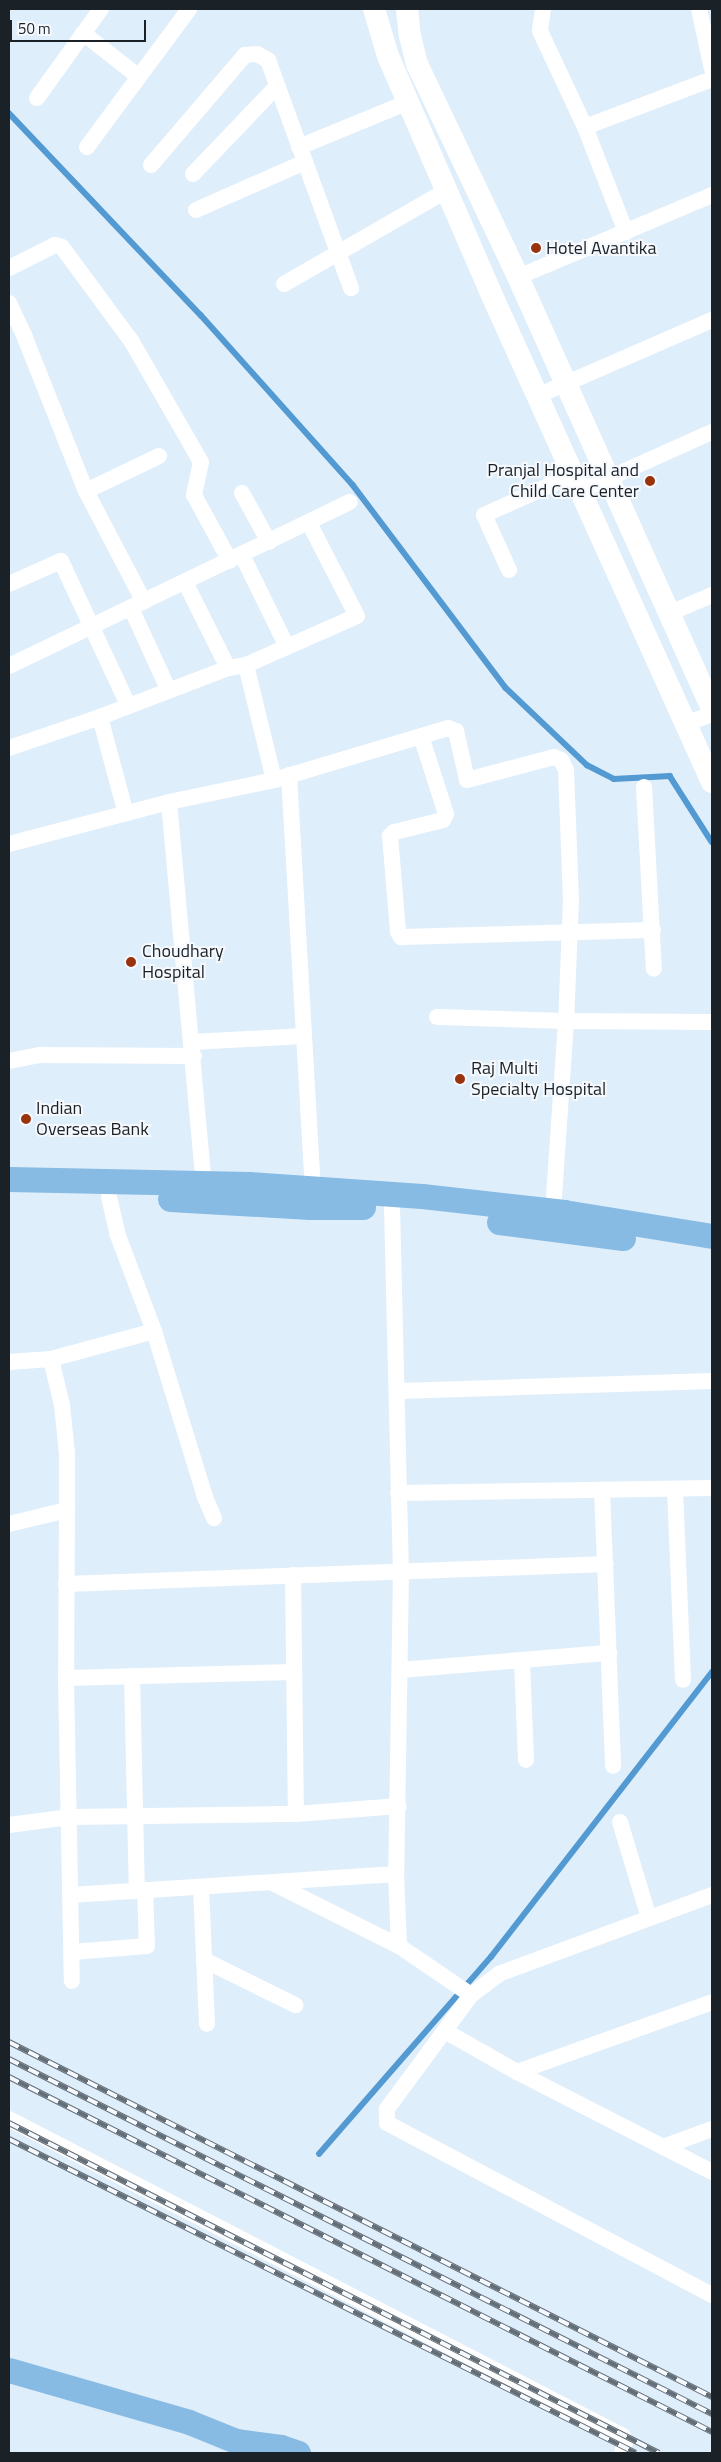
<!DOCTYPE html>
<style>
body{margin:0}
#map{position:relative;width:721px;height:2462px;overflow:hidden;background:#dfeefb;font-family:"Titillium Web",sans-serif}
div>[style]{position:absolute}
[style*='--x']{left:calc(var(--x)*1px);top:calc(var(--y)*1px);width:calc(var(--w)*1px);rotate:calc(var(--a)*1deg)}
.stream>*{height:5.5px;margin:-2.75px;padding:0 2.75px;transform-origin:2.75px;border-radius:2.75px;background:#5399d2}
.street>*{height:16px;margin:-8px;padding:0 8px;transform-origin:8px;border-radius:8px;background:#fff}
.secondary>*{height:22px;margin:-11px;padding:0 11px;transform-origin:11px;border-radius:11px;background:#fff}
.primary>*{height:25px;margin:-12.5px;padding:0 12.5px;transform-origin:12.5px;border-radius:12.5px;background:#87bbe4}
.rail>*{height:5.5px;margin-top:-2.75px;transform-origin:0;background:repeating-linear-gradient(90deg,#f6f9fd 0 11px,#646e77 0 22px);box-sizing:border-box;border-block:1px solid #646e77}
.dots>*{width:14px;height:14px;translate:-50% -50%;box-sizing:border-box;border:2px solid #f6f9fd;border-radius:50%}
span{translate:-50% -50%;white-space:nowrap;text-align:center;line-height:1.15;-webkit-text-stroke:4px #f6f9fd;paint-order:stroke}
.poi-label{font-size:18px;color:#1a2127}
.left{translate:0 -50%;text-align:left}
.right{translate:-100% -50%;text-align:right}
.frame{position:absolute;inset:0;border:10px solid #1a2127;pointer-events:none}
.scale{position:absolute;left:10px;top:20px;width:136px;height:22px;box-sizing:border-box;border:2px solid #1a2127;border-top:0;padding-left:6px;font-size:15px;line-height:18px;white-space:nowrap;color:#1a2127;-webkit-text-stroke:4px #f6f9fd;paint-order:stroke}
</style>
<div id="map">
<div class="stream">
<i style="--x:9;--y:113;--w:279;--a:46.5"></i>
<i style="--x:201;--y:315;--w:228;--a:48.2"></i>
<i style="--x:353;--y:485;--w:254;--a:53"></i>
<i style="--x:506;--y:688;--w:112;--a:43.5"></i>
<i style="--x:587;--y:765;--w:30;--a:27"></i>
<i style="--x:614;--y:779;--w:56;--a:-3.1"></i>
<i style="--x:670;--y:776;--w:78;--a:57.5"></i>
<i style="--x:319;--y:2154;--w:262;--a:-48.9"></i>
<i style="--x:491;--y:1957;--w:361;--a:-52.2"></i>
</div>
<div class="street">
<i style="--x:543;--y:9;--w:22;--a:98"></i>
<i style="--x:540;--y:31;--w:106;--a:64.9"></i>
<i style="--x:585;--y:127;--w:113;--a:68.7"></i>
<i style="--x:699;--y:9;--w:61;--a:77.8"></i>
<i style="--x:83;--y:33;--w:71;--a:38.2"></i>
<i style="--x:37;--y:98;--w:110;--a:-54.3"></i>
<i style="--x:585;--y:127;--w:136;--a:-20.7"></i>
<i style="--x:87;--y:147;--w:172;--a:-53.5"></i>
<i style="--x:299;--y:147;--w:118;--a:-22.4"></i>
<i style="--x:151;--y:165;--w:145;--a:-49.5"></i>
<i style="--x:245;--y:55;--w:12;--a:-5"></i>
<i style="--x:257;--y:54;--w:13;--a:29"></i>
<i style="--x:268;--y:60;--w:243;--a:70"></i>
<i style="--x:193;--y:174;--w:122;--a:-46.3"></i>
<i style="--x:196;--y:210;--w:119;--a:-23.8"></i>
<i style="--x:9;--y:268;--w:51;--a:-26.6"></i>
<i style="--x:55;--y:245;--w:7;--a:16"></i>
<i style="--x:62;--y:247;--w:118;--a:53.6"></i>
<i style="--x:132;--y:342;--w:138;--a:60.1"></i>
<i style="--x:201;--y:462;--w:34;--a:102"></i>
<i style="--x:194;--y:495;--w:75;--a:61.4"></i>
<i style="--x:518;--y:277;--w:211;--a:-22.9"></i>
<i style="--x:284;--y:284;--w:187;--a:-29.9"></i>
<i style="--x:9;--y:303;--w:38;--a:65"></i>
<i style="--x:25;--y:338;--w:165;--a:68.3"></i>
<i style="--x:86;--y:491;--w:125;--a:62.4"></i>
<i style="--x:537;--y:396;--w:191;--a:-23.5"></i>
<i style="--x:86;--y:491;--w:81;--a:-25.6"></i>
<i style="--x:580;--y:491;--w:145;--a:-24.1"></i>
<i style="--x:242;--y:493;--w:56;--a:61.1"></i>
<i style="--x:242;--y:555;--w:100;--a:63.9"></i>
<i style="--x:509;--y:570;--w:60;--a:-114.4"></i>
<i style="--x:484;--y:515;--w:97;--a:-24.4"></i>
<i style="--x:185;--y:582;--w:96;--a:63.4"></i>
<i style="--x:9;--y:584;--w:57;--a:-23.9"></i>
<i style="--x:61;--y:561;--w:159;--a:65"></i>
<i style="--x:131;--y:608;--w:89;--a:65.4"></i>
<i style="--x:670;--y:613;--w:46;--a:-23.2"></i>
<i style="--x:246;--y:665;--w:118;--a:76.3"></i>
<i style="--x:9;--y:666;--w:378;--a:-25.7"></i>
<i style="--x:100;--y:717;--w:100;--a:75"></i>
<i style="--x:685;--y:724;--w:29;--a:-20"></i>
<i style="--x:421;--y:736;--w:82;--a:72.2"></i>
<i style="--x:446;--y:814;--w:7;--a:117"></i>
<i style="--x:443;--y:820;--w:50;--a:166.2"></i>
<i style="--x:394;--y:832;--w:6;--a:135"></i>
<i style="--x:390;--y:836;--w:96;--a:85.2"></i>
<i style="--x:398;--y:932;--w:6;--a:59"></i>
<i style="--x:401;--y:937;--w:252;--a:-1.6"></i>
<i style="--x:9;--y:748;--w:96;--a:-18.8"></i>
<i style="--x:100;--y:717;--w:137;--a:-20.9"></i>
<i style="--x:228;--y:668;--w:18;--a:-9"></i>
<i style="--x:246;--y:665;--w:121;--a:-23.8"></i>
<i style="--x:357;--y:616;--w:105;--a:-117.3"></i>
<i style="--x:289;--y:775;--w:414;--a:86.7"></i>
<i style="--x:644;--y:787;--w:182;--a:86.9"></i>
<i style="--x:169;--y:802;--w:383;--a:84.8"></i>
<i style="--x:9;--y:844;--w:165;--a:-14.7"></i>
<i style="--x:169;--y:802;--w:107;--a:-11.8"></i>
<i style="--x:274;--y:780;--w:182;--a:-16.6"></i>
<i style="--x:448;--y:728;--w:9;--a:21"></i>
<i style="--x:456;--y:731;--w:50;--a:77.3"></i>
<i style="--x:467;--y:780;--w:90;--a:-14.8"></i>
<i style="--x:554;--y:757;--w:8;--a:23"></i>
<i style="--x:561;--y:760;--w:11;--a:63"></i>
<i style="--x:566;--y:770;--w:129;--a:87.8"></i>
<i style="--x:571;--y:899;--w:122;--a:92.3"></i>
<i style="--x:566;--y:1021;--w:190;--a:93.9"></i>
<i style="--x:437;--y:1017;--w:129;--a:1.8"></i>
<i style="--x:566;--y:1021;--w:146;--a:0.4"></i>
<i style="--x:192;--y:1042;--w:111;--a:-3.1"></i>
<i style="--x:9;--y:1061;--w:33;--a:-11"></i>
<i style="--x:41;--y:1055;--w:153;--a:0.4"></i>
<i style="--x:396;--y:1194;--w:14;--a:107"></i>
<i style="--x:392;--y:1207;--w:364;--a:88.6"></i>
<i style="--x:401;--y:1571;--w:303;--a:90.9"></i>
<i style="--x:396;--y:1874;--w:72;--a:87.6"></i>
<i style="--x:109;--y:1197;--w:37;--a:77"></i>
<i style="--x:117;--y:1233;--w:105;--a:69.3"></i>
<i style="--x:154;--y:1331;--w:174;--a:72.9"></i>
<i style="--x:205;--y:1497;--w:23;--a:67"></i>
<i style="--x:51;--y:1359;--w:47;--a:76.6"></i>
<i style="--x:62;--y:1405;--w:48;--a:84.1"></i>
<i style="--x:67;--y:1453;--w:57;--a:90"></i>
<i style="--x:9;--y:1362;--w:42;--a:-4.1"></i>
<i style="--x:51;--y:1359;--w:107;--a:-15.2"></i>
<i style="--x:397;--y:1391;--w:315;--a:-1.8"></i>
<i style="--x:675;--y:1489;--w:191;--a:87.6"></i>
<i style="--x:602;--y:1490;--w:276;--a:87.7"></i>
<i style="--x:398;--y:1493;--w:314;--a:-0.9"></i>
<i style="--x:9;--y:1524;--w:60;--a:-13.6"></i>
<i style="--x:67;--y:1510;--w:168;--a:90.3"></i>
<i style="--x:66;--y:1678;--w:303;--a:88.9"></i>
<i style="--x:293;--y:1575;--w:239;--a:89.3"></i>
<i style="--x:66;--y:1584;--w:540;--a:-2.12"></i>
<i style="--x:522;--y:1661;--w:99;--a:87.7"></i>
<i style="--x:400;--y:1670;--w:210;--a:-4.7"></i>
<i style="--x:132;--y:1676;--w:215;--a:88.7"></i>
<i style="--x:66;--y:1678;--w:228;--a:-1.5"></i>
<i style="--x:620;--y:1822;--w:100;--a:73.2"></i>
<i style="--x:9;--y:1825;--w:62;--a:-7.5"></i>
<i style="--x:70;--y:1817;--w:226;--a:-0.8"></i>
<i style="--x:296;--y:1814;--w:103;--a:-4.4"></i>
<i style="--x:273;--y:1883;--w:141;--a:26.6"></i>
<i style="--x:399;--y:1946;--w:87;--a:34.2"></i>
<i style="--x:201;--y:1887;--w:137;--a:87.5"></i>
<i style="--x:71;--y:1895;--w:326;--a:-3.7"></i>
<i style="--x:712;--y:1895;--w:227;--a:159.7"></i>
<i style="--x:499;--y:1974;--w:35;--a:143"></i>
<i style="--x:471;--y:1995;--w:142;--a:126.4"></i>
<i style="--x:387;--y:2109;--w:14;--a:90"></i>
<i style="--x:387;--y:2123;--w:368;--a:27.9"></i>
<i style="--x:72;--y:1952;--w:75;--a:-4.6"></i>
<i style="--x:147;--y:1946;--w:56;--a:-92"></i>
<i style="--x:204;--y:1960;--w:102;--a:26.3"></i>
<i style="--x:445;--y:2031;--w:83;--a:29.7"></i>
<i style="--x:517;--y:2072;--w:219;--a:27.1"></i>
<i style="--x:517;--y:2072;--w:207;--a:-19.7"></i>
<i style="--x:9;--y:2119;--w:691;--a:27.31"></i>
<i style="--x:623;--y:2436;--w:6;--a:72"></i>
<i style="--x:625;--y:2442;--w:11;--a:105"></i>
<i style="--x:663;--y:2147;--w:52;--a:-20.2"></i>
</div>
<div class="secondary">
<i style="--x:374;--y:9;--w:49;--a:73.4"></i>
<i style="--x:388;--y:56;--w:256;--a:66.5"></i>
<i style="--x:490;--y:291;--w:539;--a:65.67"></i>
<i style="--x:407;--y:9;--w:27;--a:84"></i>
<i style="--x:410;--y:36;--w:29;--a:76"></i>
<i style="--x:417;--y:64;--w:236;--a:64.6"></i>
<i style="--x:518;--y:277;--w:474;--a:65.8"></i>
</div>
<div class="primary">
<i style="--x:9;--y:1179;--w:240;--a:1.2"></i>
<i style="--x:249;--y:1184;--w:173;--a:4"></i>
<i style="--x:422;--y:1196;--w:143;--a:6.4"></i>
<i style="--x:564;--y:1212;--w:150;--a:9.2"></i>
<i style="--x:170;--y:1199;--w:140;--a:3.3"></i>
<i style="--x:310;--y:1207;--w:53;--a:0"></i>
<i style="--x:499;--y:1222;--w:125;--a:7.4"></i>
<i style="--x:9;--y:2370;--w:187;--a:16.1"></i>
<i style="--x:189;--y:2422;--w:51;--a:22"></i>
<i style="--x:236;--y:2441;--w:45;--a:7.6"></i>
<i style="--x:281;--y:2447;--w:18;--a:19"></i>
</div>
<div class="rail">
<i style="--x:9;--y:2042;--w:788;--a:26.79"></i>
<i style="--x:9;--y:2059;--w:788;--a:26.79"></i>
<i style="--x:9;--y:2077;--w:788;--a:26.79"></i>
<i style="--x:9;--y:2123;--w:729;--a:26.92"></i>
<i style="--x:9;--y:2139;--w:701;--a:26.6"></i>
</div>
<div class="dots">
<i style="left:536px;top:248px;background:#99330d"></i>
<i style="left:650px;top:481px;background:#99330d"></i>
<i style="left:131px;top:962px;background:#99330d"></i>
<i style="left:460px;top:1079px;background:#99330d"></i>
<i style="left:26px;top:1119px;background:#99330d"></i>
</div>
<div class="poi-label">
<span class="left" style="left:546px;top:248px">Hotel Avantika</span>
<span class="right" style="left:639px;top:481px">Pranjal Hospital and<br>Child Care Center</span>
<span class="left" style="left:142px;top:962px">Choudhary<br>Hospital</span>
<span class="left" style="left:471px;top:1079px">Raj Multi<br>Specialty Hospital</span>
<span class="left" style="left:36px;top:1119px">Indian<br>Overseas Bank</span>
</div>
<div class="frame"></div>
<div class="scale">50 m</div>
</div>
